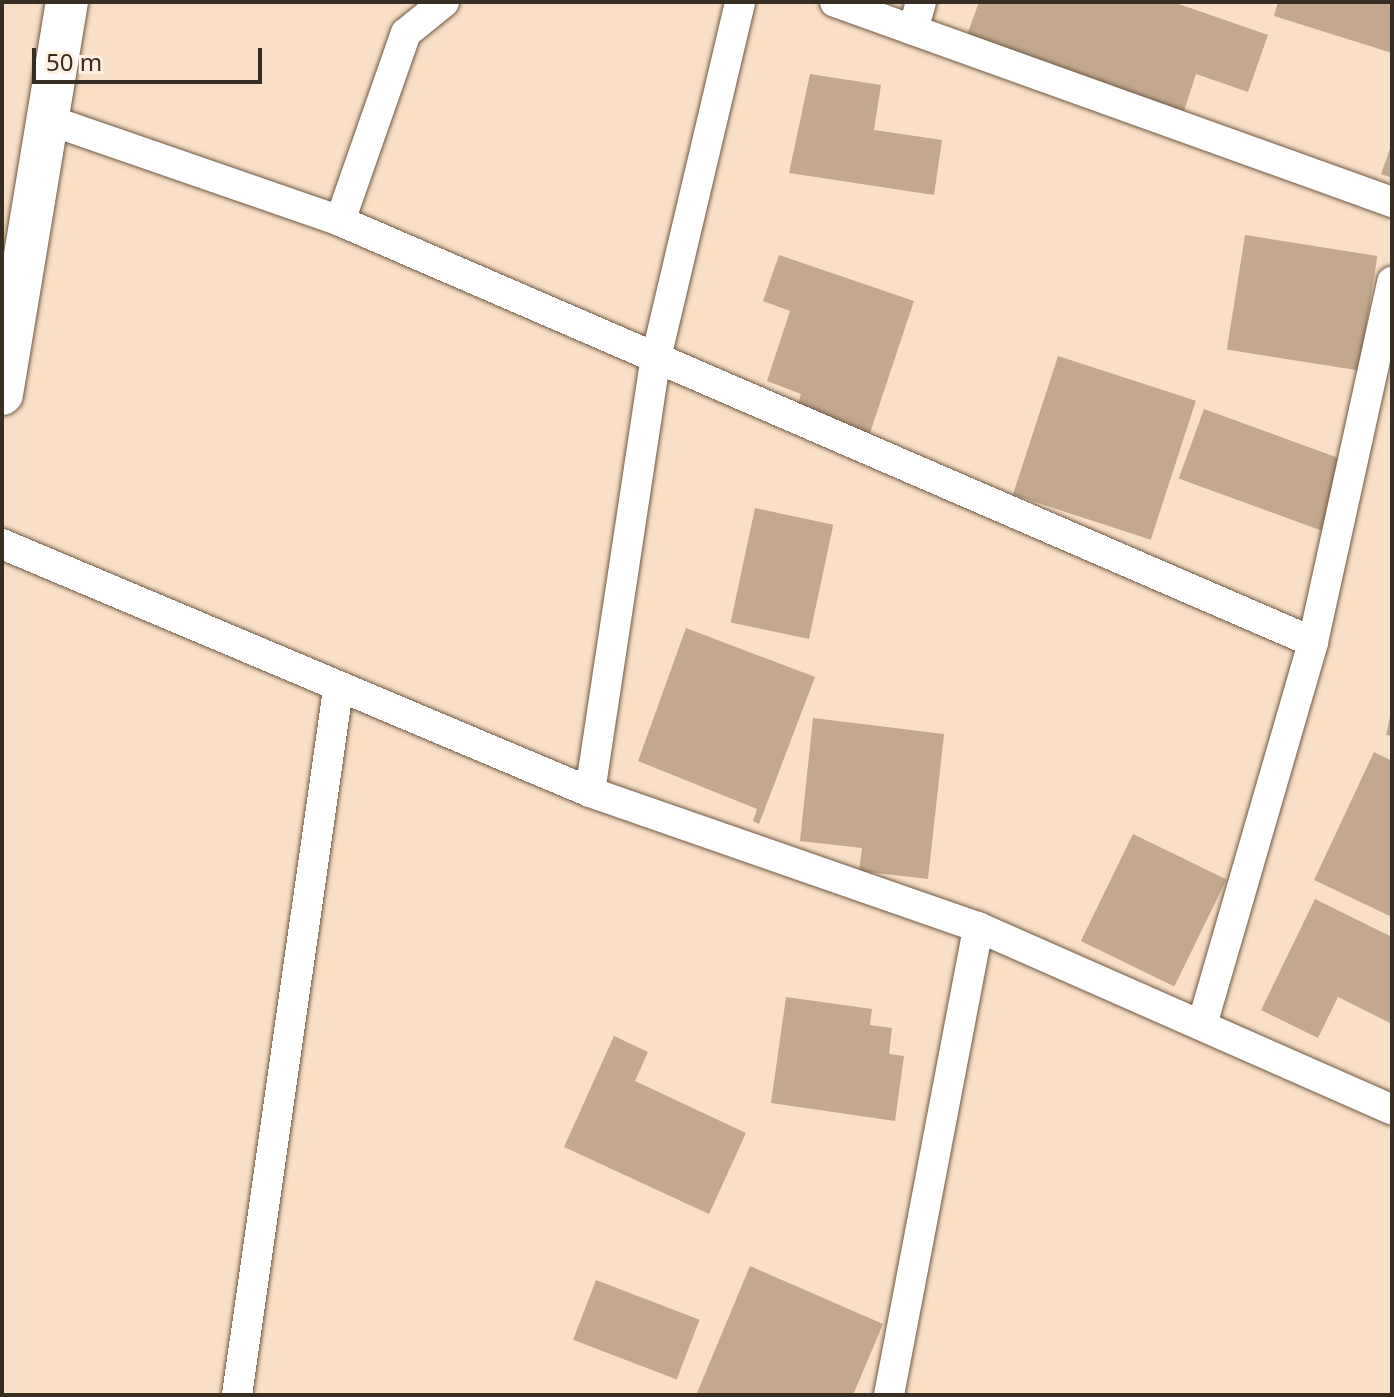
<!DOCTYPE html>
<style>
body{margin:0}
#map{position:relative;width:1394px;height:1397px;overflow:hidden;background:#f9dfc5;font-family:"Noto Sans",sans-serif}
div>[style]{position:absolute}
[style*='--x']{left:calc(var(--x)*1px);top:calc(var(--y)*1px);width:calc(var(--w)*1px);rotate:calc(var(--a)*1deg)}
.building>*{inset:0;background:#c3a88d;transform-origin:0 0}
.roads{filter:drop-shadow(0 0 2px #6f5943) drop-shadow(0 0 2px #6f5943)}
.minor>*{height:30px;margin:-15px;padding:0 15px;transform-origin:15px;border-radius:15px;background:#fff}
.secondary>*{height:42px;margin:-21px;padding:0 21px;transform-origin:21px;border-radius:21px;background:#fff}
span{translate:-50% -50%;white-space:nowrap;text-align:center;line-height:1.15;-webkit-text-stroke:7px #feefdf;paint-order:stroke}
.frame{position:absolute;inset:0;border:4px solid #372d23;pointer-events:none}
.scale{position:absolute;left:32px;top:48px;width:230px;height:36px;box-sizing:border-box;border:4px solid #372d23;border-top:0;padding-left:10px;font-size:24px;line-height:28px;white-space:nowrap;color:#372d23;-webkit-text-stroke:6px #feefdf;paint-order:stroke}
</style>
<div id="map">
<div class="building">
<i style="clip-path:polygon(979px 2px,1173px 2px,1268px 35px,1248px 92px,1196px 74px,1184px 111px,967px 35px)"></i>
<i style="clip-path:polygon(1278px 2px,1392px 2px,1392px 53px,1274px 16px)"></i>
<i style="clip-path:polygon(810px 74px,881px 85px,874px 130px,942px 140px,934px 195px,789px 173px)"></i>
<i style="clip-path:polygon(1392px 143px,1392px 178px,1381px 174px)"></i>
<i style="left:1245px;top:235px;width:134px;height:116px;rotate:9deg"></i>
<i style="clip-path:polygon(779px 255px,914px 301px,869px 436px,796px 410px,801px 394px,767px 381px,790px 311px,763px 301px)"></i>
<i style="left:1058px;top:356px;width:145px;height:146px;rotate:18deg"></i>
<i style="left:1204px;top:409px;width:154px;height:74px;rotate:20deg"></i>
<i style="left:755px;top:508px;width:80px;height:117px;rotate:12deg"></i>
<i style="clip-path:polygon(686px 628px,815px 677px,759px 824px,753px 821px,757px 809px,638px 761px)"></i>
<i style="clip-path:polygon(1391px 712px,1392px 712px,1392px 736px,1386px 735px)"></i>
<i style="clip-path:polygon(813px 718px,944px 734px,928px 879px,859px 871px,862px 848px,800px 841px)"></i>
<i style="clip-path:polygon(1374px 752px,1392px 761px,1392px 917px,1314px 880px)"></i>
<i style="left:1133px;top:834px;width:104px;height:119px;rotate:26deg"></i>
<i style="clip-path:polygon(1315px 899px,1392px 937px,1392px 1024px,1338px 997px,1318px 1038px,1261px 1010px)"></i>
<i style="clip-path:polygon(786px 997px,872px 1009px,870px 1025px,892px 1028px,889px 1054px,904px 1056px,895px 1121px,771px 1103px)"></i>
<i style="clip-path:polygon(614px 1036px,648px 1052px,635px 1081px,746px 1133px,709px 1214px,564px 1147px)"></i>
<i style="clip-path:polygon(750px 1266px,883px 1324px,853px 1395px,697px 1393px)"></i>
<i style="left:596px;top:1280px;width:111px;height:64px;rotate:21deg"></i>
</div>
<div class="roads">
<div class="minor">
<i style="--x:835;--y:2;--w:592;--a:19.75"></i>
<i style="--x:913;--y:30;--w:29;--a:-74"></i>
<i style="--x:46;--y:119;--w:311;--a:19.1"></i>
<i style="--x:340;--y:221;--w:1060;--a:23.4"></i>
<i style="--x:340;--y:221;--w:199;--a:-70.7"></i>
<i style="--x:406;--y:33;--w:49;--a:-39.2"></i>
<i style="--x:2;--y:544;--w:638;--a:22.87"></i>
<i style="--x:590;--y:792;--w:411;--a:19.2"></i>
<i style="--x:978;--y:927;--w:453;--a:23.8"></i>
<i style="--x:590;--y:792;--w:439;--a:-81.4"></i>
<i style="--x:656;--y:358;--w:366;--a:-76.7"></i>
<i style="--x:1202;--y:1025;--w:399;--a:-73.8"></i>
<i style="--x:1313;--y:642;--w:369;--a:-77.6"></i>
<i style="--x:237;--y:1395;--w:712;--a:-81.85"></i>
<i style="--x:889;--y:1395;--w:476;--a:-79.2"></i>
</div>
<div class="secondary">
<i style="--x:2;--y:394;--w:397;--a:-80.6"></i>
</div>
</div>
<div class="frame"></div>
<div class="scale">50 m</div>
</div>
